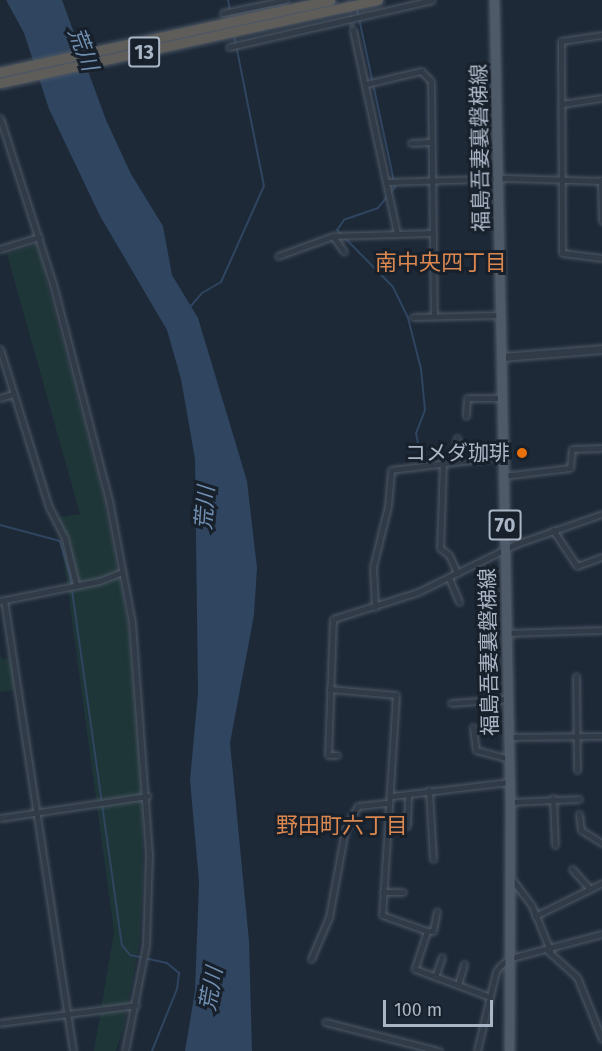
<!DOCTYPE html>
<meta charset="utf-8">
<style>
body{margin:0}
#map{position:relative;width:602px;height:1051px;overflow:hidden;background:#1d2937;font-family:"Fira Sans","Noto Sans JP",sans-serif}
div>[style]{position:absolute}
[style*='--x']{left:calc(var(--x)*1px);top:calc(var(--y)*1px);width:calc(var(--w)*1px);rotate:calc(var(--a)*1deg)}
.green>*{inset:0;background:#1f3638}
.water>*{inset:0;background:#2f4560}
.stream>*{height:2px;margin:-1px;padding:0 1px;transform-origin:1px;border-radius:1px;background:#2f4560}
.minor-tunnel>*{height:5px;margin-top:-2.5px;transform-origin:0;background:repeating-linear-gradient(90deg,#323e4c 0 5px,transparent 0 7.5px)}
.roads{filter:drop-shadow(0 0 2px #4e5866) drop-shadow(0 0 2px #4e5866)}
.minor>*{height:5px;margin:-2.5px;padding:0 2.5px;transform-origin:2.5px;border-radius:2.5px;background:#313b47}
.tertiary>*{height:7px;margin:-3.5px;padding:0 3.5px;transform-origin:3.5px;border-radius:3.5px;background:#313b47}
.primary>*{height:9px;margin:-4.5px;padding:0 4.5px;transform-origin:4.5px;border-radius:4.5px;background:#4e5a68}
.trunk>*{height:9px;margin:-4.5px;padding:0 4.5px;transform-origin:4.5px;border-radius:4.5px;background:#5e5d5a}
.dots>*{width:16px;height:16px;translate:-50% -50%;box-sizing:border-box;border:3px solid #17202b;border-radius:50%}
span{translate:-50% -50%;white-space:nowrap;text-align:center;line-height:1.15;-webkit-text-stroke:6px #17202b;paint-order:stroke}
.shield-label span{padding:2px 4px;background:#17202b;border:2px solid;border-radius:4px;-webkit-text-stroke-width:0}
.shield-label{font-size:20px;color:#aab5c5;font-weight:700}
.street-label{font-size:21px;color:#aab5c5}
.poi-label{font-size:21px;color:#aab5c5}
.right{translate:-100% -50%;text-align:right}
.water-label{font-size:22px;color:#708eb0;font-style:italic}
.neighbourhood-label{font-size:22px;color:#da8750}
.scale{position:absolute;left:383px;top:1000px;width:110px;height:27px;box-sizing:border-box;border:3px solid #aab5c5;border-top:0;padding-left:8px;font-size:18px;line-height:21px;white-space:nowrap;color:#aab5c5;-webkit-text-stroke:4px #17202b;paint-order:stroke}
</style>
<div id="map">
<div class="green">
<i style="clip-path:polygon(37px 244px,104px 498px,128px 624px,142px 794px,143px 882px,139px 945px,124px 1025px,116px 1051px,94px 1051px,114px 932px,58px 517px,80px 514px,7px 254px)"></i>
<i style="clip-path:polygon(0 655px,3px 659px,11px 658px,16px 690px,0 692px)"></i>
</div>
<div class="water">
<i style="clip-path:polygon(6px 0,62px 0,106px 120px,131px 174px,163px 226px,172px 275px,198px 318px,247px 481px,257px 568px,254px 615px,230px 743px,249px 941px,252px 1051px,185px 1051px,195px 991px,199px 882px,190px 780px,198px 693px,195px 459px,181px 379px,167px 330px,100px 216px,49px 109px,24px 33px)"></i>
</div>
<div class="stream">
<i style="--x:228;--y:0;--w:20;--a:79"></i>
<i style="--x:357;--y:9;--w:182;--a:77.9"></i>
<i style="--x:395;--y:187;--w:27;--a:129"></i>
<i style="--x:378;--y:208;--w:36;--a:161"></i>
<i style="--x:344;--y:220;--w:12;--a:125"></i>
<i style="--x:337;--y:230;--w:80;--a:45.5"></i>
<i style="--x:393;--y:287;--w:34;--a:64"></i>
<i style="--x:408;--y:318;--w:53;--a:75.7"></i>
<i style="--x:421;--y:369;--w:41;--a:84.4"></i>
<i style="--x:425;--y:410;--w:25;--a:111"></i>
<i style="--x:416;--y:433;--w:31;--a:79"></i>
<i style="--x:190;--y:307;--w:18;--a:-49"></i>
<i style="--x:202;--y:293;--w:22;--a:-30"></i>
<i style="--x:221;--y:282;--w:105;--a:-65.9"></i>
<i style="--x:264;--y:186;--w:155;--a:-101.2"></i>
<i style="--x:0;--y:525;--w:62;--a:14.9"></i>
<i style="--x:60;--y:541;--w:36;--a:74"></i>
<i style="--x:70;--y:576;--w:373;--a:82"></i>
<i style="--x:122;--y:945;--w:13;--a:51"></i>
<i style="--x:130;--y:955;--w:38;--a:12"></i>
<i style="--x:167;--y:963;--w:16;--a:40"></i>
<i style="--x:179;--y:973;--w:16;--a:97"></i>
<i style="--x:177;--y:989;--w:67;--a:112"></i>
</div>
<div class="minor-tunnel">
<i style="--x:348;--y:0;--w:30;--a:81"></i>
</div>
<div class="roads">
<div class="minor">
<i style="--x:223;--y:13;--w:63;--a:-11.8"></i>
<i style="--x:353;--y:30;--w:209;--a:77.8"></i>
<i style="--x:602;--y:35;--w:41;--a:171.7"></i>
<i style="--x:561;--y:41;--w:212;--a:89.7"></i>
<i style="--x:562;--y:253;--w:40;--a:7.1"></i>
<i style="--x:229;--y:47;--w:208;--a:-13"></i>
<i style="--x:366;--y:84;--w:57;--a:-13.3"></i>
<i style="--x:421;--y:71;--w:14;--a:45"></i>
<i style="--x:431;--y:81;--w:235;--a:89.3"></i>
<i style="--x:562;--y:104;--w:40;--a:-8.5"></i>
<i style="--x:0;--y:118;--w:174;--a:72.3"></i>
<i style="--x:53;--y:284;--w:223;--a:75.5"></i>
<i style="--x:109;--y:500;--w:125;--a:79.4"></i>
<i style="--x:132;--y:623;--w:232;--a:85.8"></i>
<i style="--x:149;--y:854;--w:91;--a:91.9"></i>
<i style="--x:146;--y:945;--w:108;--a:101.2"></i>
<i style="--x:411;--y:143;--w:20;--a:-3"></i>
<i style="--x:601;--y:180;--w:41;--a:88.6"></i>
<i style="--x:388;--y:182;--w:120;--a:-1.9"></i>
<i style="--x:508;--y:178;--w:94;--a:1.8"></i>
<i style="--x:333;--y:236;--w:19;--a:55"></i>
<i style="--x:0;--y:249;--w:41;--a:-17.1"></i>
<i style="--x:278;--y:256;--w:59;--a:-20"></i>
<i style="--x:333;--y:236;--w:100;--a:-1.7"></i>
<i style="--x:413;--y:317;--w:87;--a:-1.3"></i>
<i style="--x:0;--y:349;--w:165;--a:72.8"></i>
<i style="--x:49;--y:507;--w:36;--a:63"></i>
<i style="--x:65;--y:539;--w:46;--a:76.3"></i>
<i style="--x:0;--y:398;--w:14;--a:-17"></i>
<i style="--x:466;--y:416;--w:18;--a:-87"></i>
<i style="--x:467;--y:398;--w:34;--a:0"></i>
<i style="--x:457;--y:438;--w:23;--a:90"></i>
<i style="--x:443;--y:463;--w:85;--a:92"></i>
<i style="--x:440;--y:548;--w:11;--a:38"></i>
<i style="--x:449;--y:555;--w:20;--a:66"></i>
<i style="--x:503;--y:476;--w:67;--a:-6.8"></i>
<i style="--x:570;--y:468;--w:19;--a:-84"></i>
<i style="--x:572;--y:449;--w:30;--a:-2"></i>
<i style="--x:553;--y:530;--w:43;--a:56.3"></i>
<i style="--x:577;--y:566;--w:27;--a:-20"></i>
<i style="--x:449;--y:578;--w:26;--a:67"></i>
<i style="--x:4;--y:600;--w:456;--a:81.3"></i>
<i style="--x:0;--y:601;--w:101;--a:-11.4"></i>
<i style="--x:99;--y:581;--w:25;--a:-21"></i>
<i style="--x:375;--y:607;--w:40;--a:-92.9"></i>
<i style="--x:373;--y:567;--w:63;--a:-76.2"></i>
<i style="--x:388;--y:506;--w:36;--a:-85"></i>
<i style="--x:391;--y:470;--w:113;--a:-7.1"></i>
<i style="--x:506;--y:633;--w:96;--a:-1.8"></i>
<i style="--x:576;--y:676;--w:94;--a:89.4"></i>
<i style="--x:330;--y:689;--w:66;--a:5.2"></i>
<i style="--x:396;--y:695;--w:220;--a:93.6"></i>
<i style="--x:382;--y:915;--w:48;--a:19.6"></i>
<i style="--x:427;--y:931;--w:40;--a:108"></i>
<i style="--x:415;--y:969;--w:80;--a:20.5"></i>
<i style="--x:451;--y:703;--w:57;--a:-4"></i>
<i style="--x:473;--y:727;--w:23;--a:83"></i>
<i style="--x:476;--y:750;--w:34;--a:15"></i>
<i style="--x:508;--y:737;--w:94;--a:-0.6"></i>
<i style="--x:337;--y:755;--w:9;--a:180"></i>
<i style="--x:328;--y:755;--w:136;--a:-87.9"></i>
<i style="--x:333;--y:619;--w:89;--a:-17.6"></i>
<i style="--x:418;--y:592;--w:109;--a:-26.1"></i>
<i style="--x:516;--y:544;--w:91;--a:-19.2"></i>
<i style="--x:429;--y:790;--w:69;--a:86.7"></i>
<i style="--x:392;--y:796;--w:118;--a:-6.8"></i>
<i style="--x:553;--y:798;--w:47;--a:87.6"></i>
<i style="--x:510;--y:802;--w:69;--a:-2.5"></i>
<i style="--x:579;--y:814;--w:16;--a:83"></i>
<i style="--x:581;--y:830;--w:25;--a:32"></i>
<i style="--x:0;--y:818;--w:149;--a:-8.5"></i>
<i style="--x:407;--y:826;--w:32;--a:-88"></i>
<i style="--x:572;--y:869;--w:27;--a:48"></i>
<i style="--x:511;--y:878;--w:35;--a:53"></i>
<i style="--x:532;--y:906;--w:48;--a:67.8"></i>
<i style="--x:383;--y:892;--w:20;--a:0"></i>
<i style="--x:535;--y:916;--w:75;--a:-26.2"></i>
<i style="--x:427;--y:931;--w:6;--a:0"></i>
<i style="--x:433;--y:931;--w:20;--a:-79"></i>
<i style="--x:548;--y:951;--w:39;--a:42"></i>
<i style="--x:577;--y:977;--w:67;--a:68"></i>
<i style="--x:311;--y:959;--w:46;--a:-66.8"></i>
<i style="--x:329;--y:917;--w:88;--a:-79.6"></i>
<i style="--x:345;--y:830;--w:27;--a:-62"></i>
<i style="--x:358;--y:806;--w:31;--a:-6"></i>
<i style="--x:435;--y:977;--w:21;--a:-71"></i>
<i style="--x:458;--y:985;--w:22;--a:-74"></i>
<i style="--x:325;--y:1022;--w:118;--a:14.3"></i>
<i style="--x:0;--y:1023;--w:137;--a:-7.5"></i>
<i style="--x:477;--y:1051;--w:82;--a:-76.6"></i>
<i style="--x:496;--y:971;--w:8;--a:-50"></i>
<i style="--x:501;--y:965;--w:12;--a:-35"></i>
<i style="--x:511;--y:958;--w:94;--a:-14.8"></i>
</div>
<div class="tertiary">
<i style="--x:502;--y:357;--w:100;--a:-4.6"></i>
</div>
<div class="primary">
<i style="--x:494;--y:0;--w:802;--a:88.86"></i>
<i style="--x:510;--y:802;--w:249;--a:90.2"></i>
</div>
<div class="trunk">
<i style="--x:0;--y:72;--w:338;--a:-12.3"></i>
<i style="--x:0;--y:83;--w:387;--a:-12.4"></i>
</div>
</div>
<div class="dots">
<i style="left:522px;top:453px;background:#e8710a"></i>
</div>
<div class="shield-label">
<span style="left:144px;top:52px">13</span>
<span style="left:505px;top:525px">70</span>
</div>
<div class="street-label">
<span style="left:480px;top:148px;rotate:-91deg">福島吾妻裏磐梯線</span>
<span style="left:489px;top:652px;rotate:-91deg">福島吾妻裏磐梯線</span>
</div>
<div class="poi-label">
<span class="right" style="left:510px;top:453px">コメダ珈琲</span>
</div>
<div class="water-label">
<span style="left:83px;top:49px;rotate:69deg">荒川</span>
<span style="left:205px;top:508px;rotate:-86deg">荒川</span>
<span style="left:211px;top:989px;rotate:-80deg">荒川</span>
</div>
<div class="neighbourhood-label">
<span style="left:441px;top:263px">南中央四丁目</span>
<span style="left:342px;top:826px">野田町六丁目</span>
</div>
<div class="scale">100 m</div>
</div>
